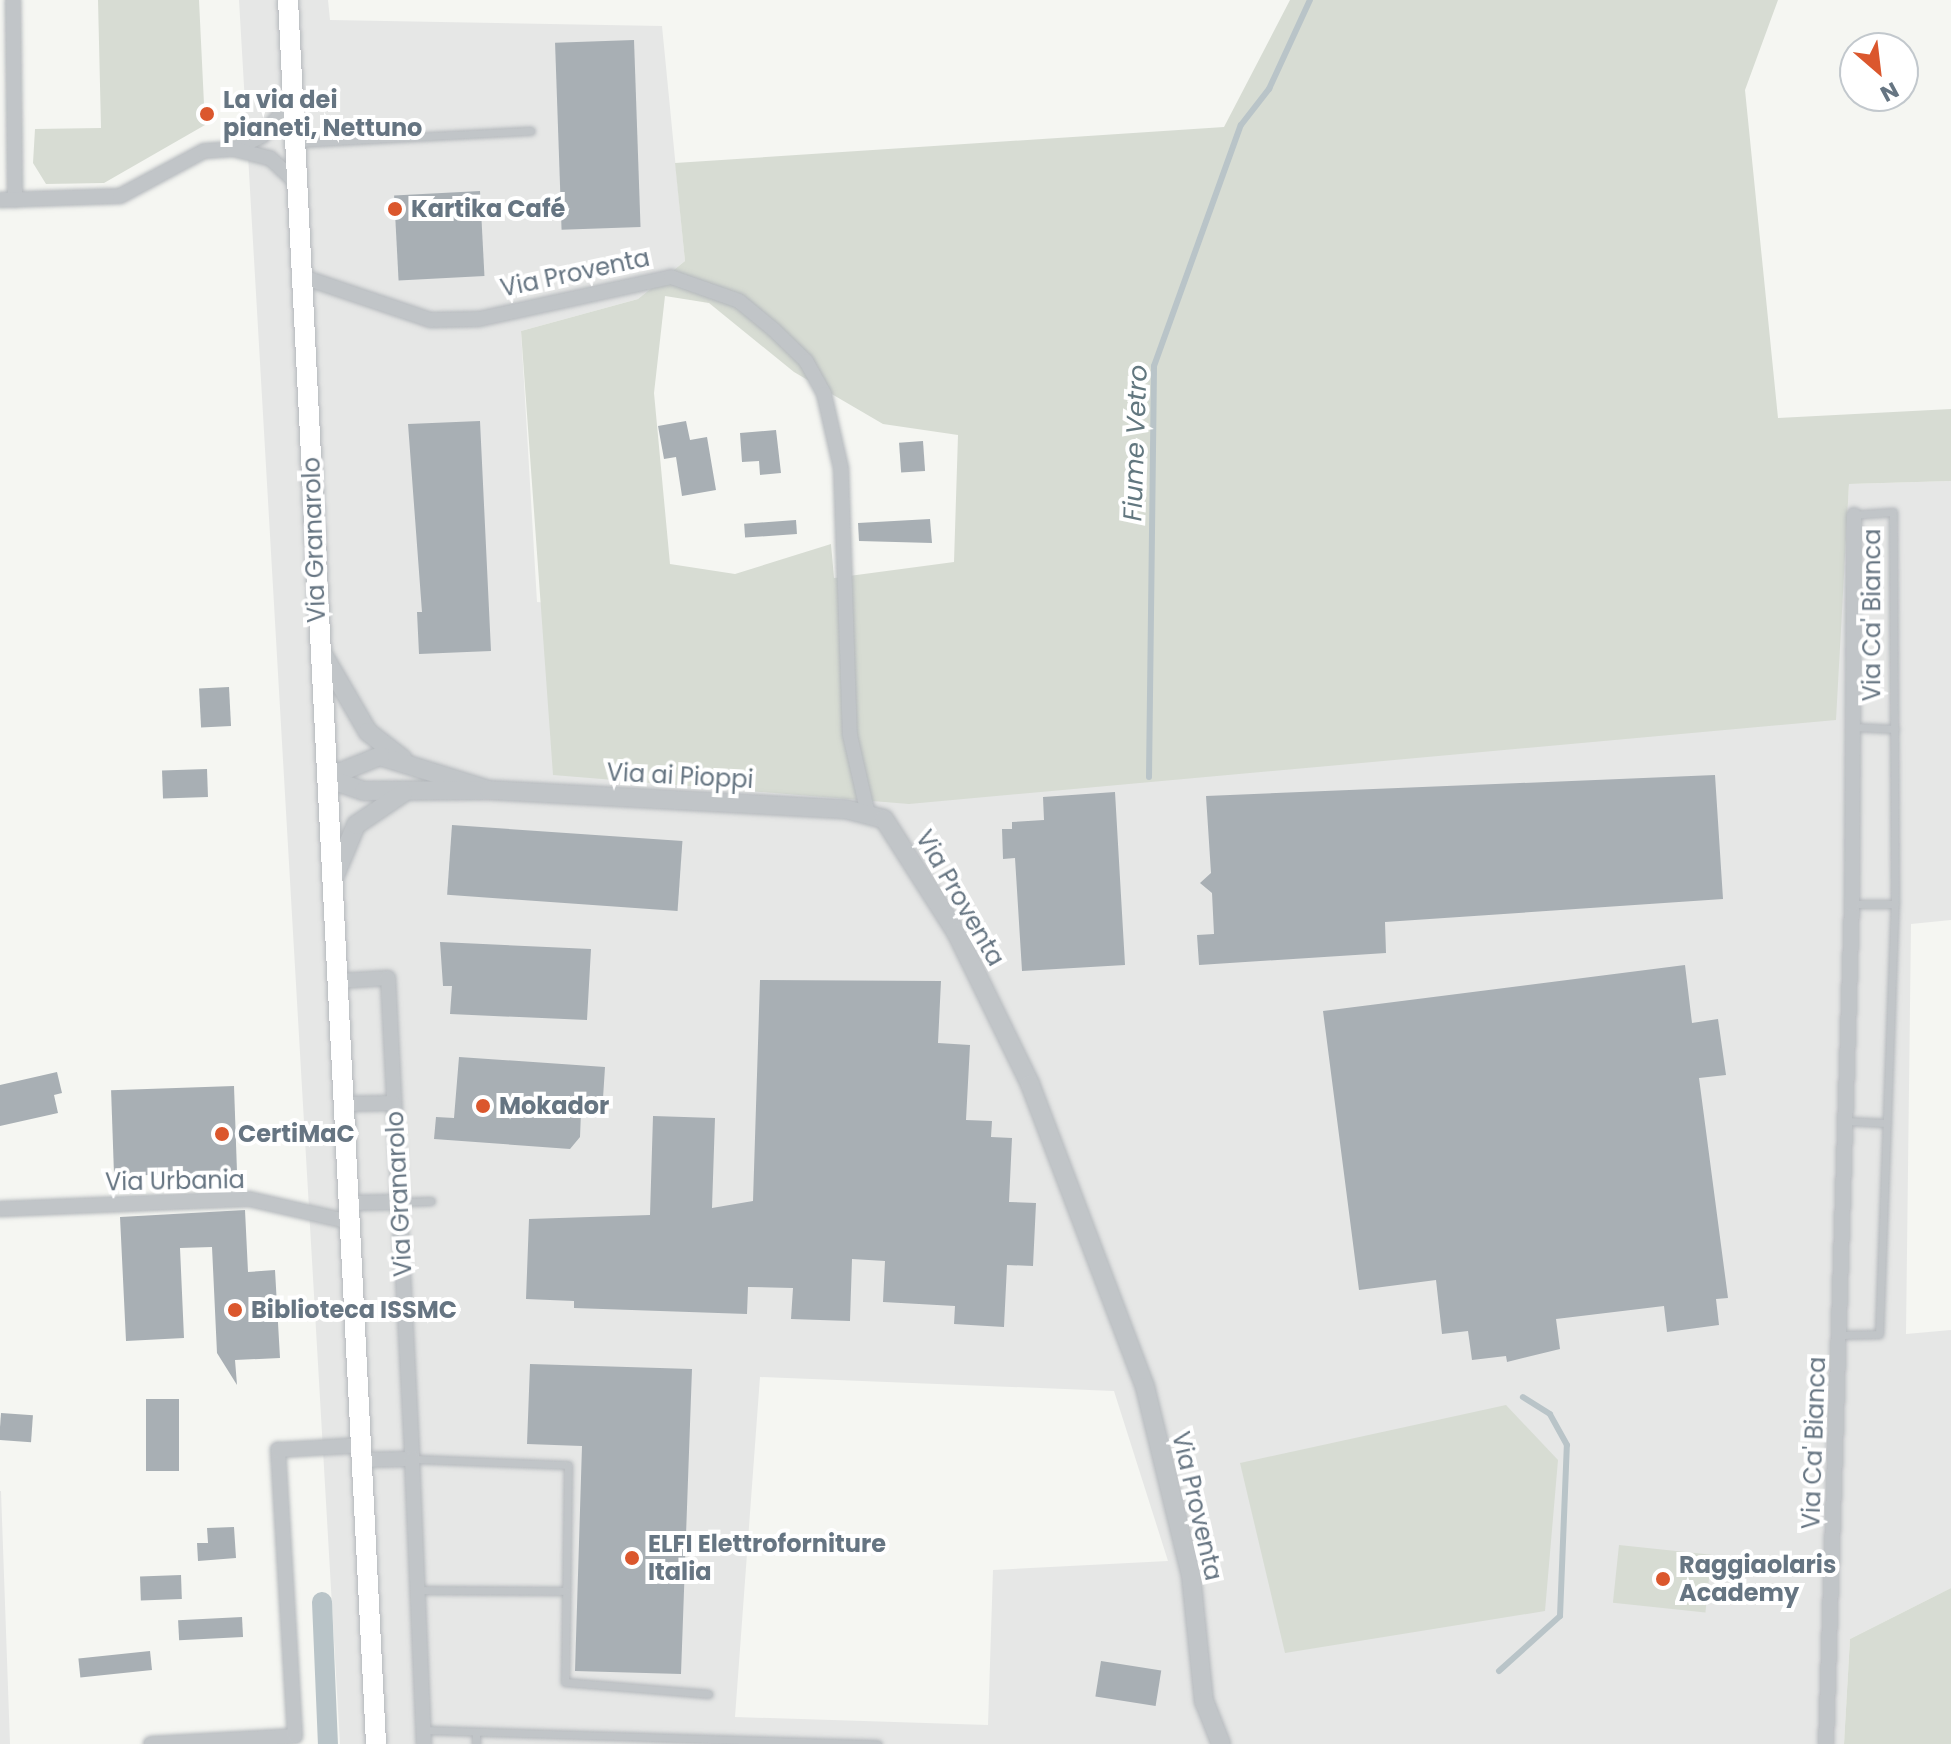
<!DOCTYPE html>
<meta charset="utf-8">
<style>
body{margin:0}
#map{position:relative;width:1951px;height:1744px;overflow:hidden;background:#f5f6f2;font-family:Poppins,sans-serif}
div>[style]{position:absolute}
[style*='--x']{left:calc(var(--x)*1px);top:calc(var(--y)*1px);width:calc(var(--w)*1px);rotate:calc(var(--a)*1deg)}
.built>*{inset:0;background:#e6e7e6}
.green>*{inset:0;background:#d7dcd3;transform-origin:0 0}
.stream>*{height:6px;margin:-3px;padding:0 3px;transform-origin:3px;border-radius:3px;background:#b9c4c8}
.canal>*{height:20px;margin:-10px;padding:0 10px;transform-origin:10px;border-radius:10px;background:#b9c4c8}
.building>*{inset:0;background:#a8afb4;transform-origin:0 0}
.roads{filter:drop-shadow(0 0 2px #b4b8bc) drop-shadow(0 0 2px #b4b8bc)}
.service>*{height:7px;margin:-3.5px;padding:0 3.5px;transform-origin:3.5px;border-radius:3.5px;background:#c1c5c8}
.minor>*{height:14px;margin:-7px;padding:0 7px;transform-origin:7px;border-radius:7px;background:#c1c5c8}
.tertiary>*{height:18px;margin:-9px;padding:0 9px;transform-origin:9px;border-radius:9px;background:#c1c5c8}
.secondary>*{height:20px;margin:-10px;padding:0 10px;transform-origin:10px;border-radius:10px;background:#fff}
.dots>*{width:22px;height:22px;translate:-50% -50%;box-sizing:border-box;border:4px solid #fff;border-radius:50%}
span{translate:-50% -50%;white-space:nowrap;text-align:center;line-height:1.15;-webkit-text-stroke:8px #fff;paint-order:stroke}
.poi-label{font-size:24px;color:#667582;font-weight:700}
.left{translate:0 -50%;text-align:left}
.street-label{font-size:24px;color:#667582}
.water-label{font-size:26px;color:#62777f;font-style:italic}
.north{position:absolute;left:1839px;top:32px;width:80px;height:80px;box-sizing:border-box;background:#fff;border:2px solid #c2c8cd;border-radius:50%;rotate:152deg;font-size:22px;font-weight:700;line-height:32px;text-align:center;color:#667582}
.north::after{content:'';display:block;margin:auto;width:28px;height:36px;background:#db572d;clip-path:polygon(50% 0,100% 100%,50% 72%,0 100%)}
</style>
<div id="map">
<div class="built">
<i style="clip-path:polygon(evenodd,239px 0,328px 0,330px 20px,662px 26px,685px 261px,638px 299px,521px 331px,537px 602px,1835px 720px,1849px 484px,1951px 481px,1951px 920px,1911px 924px,1906px 1334px,1951px 1330px,1951px 1588px,1850px 1639px,1844px 1744px,340px 1744px,239px 0,760px 1377px,1114px 1391px,1168px 1561px,993px 1570px,988px 1725px,735px 1717px,760px 1377px)"></i>
<i style="clip-path:polygon(0 1491px,1px 1491px,10px 1744px,0 1744px)"></i>
</div>
<div class="green">
<i style="clip-path:polygon(98px 0,199px 0,205px 125px,104px 183px,46px 184px,33px 163px,35px 129px,101px 128px)"></i>
<i style="clip-path:polygon(evenodd,1290px 0,1778px 0,1745px 90px,1778px 418px,1951px 409px,1951px 481px,1849px 484px,1836px 720px,909px 804px,553px 775px,521px 331px,638px 299px,685px 261px,675px 163px,1224px 127px,1290px 0,665px 296px,709px 303px,794px 372px,883px 424px,958px 435px,954px 562px,834px 578px,831px 544px,735px 574px,670px 564px,654px 393px,665px 296px)"></i>
<i style="clip-path:polygon(1506px 1405px,1558px 1460px,1545px 1611px,1285px 1653px,1240px 1463px)"></i>
<i style="left:1619px;top:1545px;width:93px;height:58px;rotate:6deg"></i>
<i style="clip-path:polygon(1951px 1588px,1951px 1744px,1844px 1744px,1850px 1639px)"></i>
</div>
<div class="stream">
<i style="--x:1149;--y:777;--w:411;--a:-89.3"></i>
<i style="--x:1154;--y:366;--w:256;--a:-70.2"></i>
<i style="--x:1241;--y:125;--w:46;--a:-52.1"></i>
<i style="--x:1269;--y:89;--w:98;--a:-65.3"></i>
<i style="--x:1499;--y:1671;--w:82;--a:-42"></i>
<i style="--x:1560;--y:1616;--w:171;--a:-87.7"></i>
<i style="--x:1567;--y:1445;--w:35;--a:-119"></i>
<i style="--x:1550;--y:1414;--w:32;--a:-148"></i>
</div>
<div class="canal">
<i style="--x:322;--y:1602;--w:142;--a:87.6"></i>
</div>
<div class="building">
<i style="left:634px;top:40px;width:187px;height:79px;rotate:88deg"></i>
<i style="left:480px;top:191px;width:85px;height:86px;rotate:87deg"></i>
<i style="clip-path:polygon(480px 421px,491px 651px,419px 654px,417px 612px,422px 612px,408px 424px)"></i>
<i style="clip-path:polygon(686px 421px,690px 440px,707px 437px,716px 490px,682px 496px,676px 457px,664px 459px,658px 426px)"></i>
<i style="clip-path:polygon(776px 430px,781px 473px,760px 475px,759px 461px,742px 462px,740px 433px)"></i>
<i style="left:923px;top:441px;width:30px;height:24px;rotate:86deg"></i>
<i style="clip-path:polygon(930px 519px,932px 543px,859px 541px,858px 523px)"></i>
<i style="left:796px;top:520px;width:14px;height:52px;rotate:86deg"></i>
<i style="left:229px;top:687px;width:39px;height:30px;rotate:87deg"></i>
<i style="left:207px;top:769px;width:28px;height:45px;rotate:88deg"></i>
<i style="clip-path:polygon(1715px 775px,1723px 899px,1385px 922px,1386px 953px,1199px 965px,1197px 935px,1214px 934px,1212px 893px,1200px 883px,1211px 873px,1206px 796px)"></i>
<i style="clip-path:polygon(1115px 792px,1125px 965px,1022px 971px,1015px 858px,1003px 859px,1002px 829px,1012px 829px,1012px 822px,1044px 820px,1043px 797px)"></i>
<i style="left:452px;top:825px;width:231px;height:70px;rotate:4deg"></i>
<i style="clip-path:polygon(440px 942px,591px 949px,587px 1020px,450px 1014px,452px 986px,443px 986px)"></i>
<i style="clip-path:polygon(1685px 965px,1692px 1023px,1718px 1019px,1726px 1075px,1699px 1078px,1728px 1298px,1716px 1299px,1719px 1325px,1667px 1332px,1664px 1306px,1556px 1319px,1560px 1349px,1507px 1362px,1506px 1356px,1472px 1360px,1468px 1331px,1442px 1334px,1436px 1280px,1359px 1290px,1323px 1011px)"></i>
<i style="clip-path:polygon(760px 980px,941px 981px,938px 1043px,970px 1045px,966px 1120px,992px 1121px,991px 1137px,1012px 1138px,1009px 1202px,1036px 1203px,1033px 1266px,1007px 1265px,1004px 1327px,954px 1324px,955px 1306px,883px 1302px,885px 1261px,852px 1259px,850px 1321px,791px 1319px,793px 1288px,748px 1287px,747px 1314px,574px 1308px,574px 1301px,526px 1299px,529px 1219px,650px 1215px,653px 1116px,715px 1118px,712px 1208px,753px 1201px)"></i>
<i style="clip-path:polygon(459px 1057px,605px 1067px,602px 1114px,581px 1112px,580px 1137px,570px 1149px,434px 1139px,436px 1117px,454px 1118px)"></i>
<i style="clip-path:polygon(57px 1072px,62px 1093px,54px 1095px,58px 1113px,0 1126px,0 1085px)"></i>
<i style="left:234px;top:1086px;width:86px;height:123px;rotate:88deg"></i>
<i style="clip-path:polygon(245px 1210px,248px 1272px,275px 1270px,280px 1358px,235px 1360px,237px 1385px,217px 1353px,212px 1247px,180px 1248px,184px 1338px,126px 1341px,120px 1217px)"></i>
<i style="clip-path:polygon(530px 1364px,692px 1369px,681px 1674px,575px 1671px,582px 1446px,527px 1444px)"></i>
<i style="left:146px;top:1399px;width:33px;height:72px"></i>
<i style="left:1px;top:1413px;width:32px;height:27px;rotate:4deg"></i>
<i style="clip-path:polygon(234px 1527px,236px 1558px,198px 1561px,197px 1543px,208px 1543px,207px 1528px)"></i>
<i style="left:181px;top:1575px;width:24px;height:41px;rotate:88deg"></i>
<i style="left:242px;top:1617px;width:20px;height:64px;rotate:87deg"></i>
<i style="left:150px;top:1651px;width:19px;height:72px;rotate:84deg"></i>
<i style="left:1101px;top:1661px;width:61px;height:36px;rotate:9deg"></i>
</div>
<div class="roads">
<div class="service">
<i style="--x:299;--y:143;--w:232;--a:-3"></i>
<i style="--x:1853;--y:727;--w:42;--a:2.7"></i>
<i style="--x:1853;--y:904;--w:42;--a:0"></i>
<i style="--x:1845;--y:1121;--w:42;--a:2.7"></i>
<i style="--x:399;--y:1202;--w:32;--a:-2"></i>
<i style="--x:1839;--y:1335;--w:40;--a:-1.4"></i>
<i style="--x:1879;--y:1334;--w:430;--a:-87.9"></i>
<i style="--x:1895;--y:904;--w:392;--a:-90.3"></i>
<i style="--x:1893;--y:512;--w:39;--a:176"></i>
<i style="--x:412;--y:1459;--w:156;--a:2.2"></i>
<i style="--x:568;--y:1465;--w:217;--a:90.8"></i>
<i style="--x:565;--y:1682;--w:144;--a:4.8"></i>
<i style="--x:418;--y:1590;--w:148;--a:0.4"></i>
<i style="--x:424;--y:1730;--w:454;--a:1.8"></i>
<i style="--x:476;--y:1732;--w:12;--a:90"></i>
</div>
<div class="minor">
<i style="--x:13;--y:0;--w:200;--a:89.4"></i>
<i style="--x:237;--y:148;--w:28;--a:-26"></i>
<i style="--x:262;--y:136;--w:48;--a:-49.3"></i>
<i style="--x:0;--y:200;--w:120;--a:-1.9"></i>
<i style="--x:120;--y:196;--w:95;--a:-28.2"></i>
<i style="--x:204;--y:151;--w:29;--a:-4"></i>
<i style="--x:233;--y:149;--w:38;--a:14"></i>
<i style="--x:270;--y:158;--w:37;--a:43"></i>
<i style="--x:303;--y:277;--w:135;--a:18.6"></i>
<i style="--x:431;--y:320;--w:48;--a:-1.2"></i>
<i style="--x:479;--y:319;--w:197;--a:-12.3"></i>
<i style="--x:671;--y:277;--w:72;--a:19.4"></i>
<i style="--x:739;--y:301;--w:45;--a:39.6"></i>
<i style="--x:774;--y:330;--w:45;--a:44.1"></i>
<i style="--x:806;--y:361;--w:38;--a:61"></i>
<i style="--x:824;--y:394;--w:76;--a:77.1"></i>
<i style="--x:841;--y:468;--w:267;--a:88.1"></i>
<i style="--x:850;--y:735;--w:77;--a:77.2"></i>
<i style="--x:339;--y:981;--w:49;--a:-3.5"></i>
<i style="--x:388;--y:978;--w:482;--a:87.1"></i>
<i style="--x:412;--y:1459;--w:50;--a:178.9"></i>
<i style="--x:344;--y:1104;--w:50;--a:-1.1"></i>
<i style="--x:349;--y:1203;--w:50;--a:-1.1"></i>
<i style="--x:0;--y:1209;--w:249;--a:-2.3"></i>
<i style="--x:249;--y:1199;--w:104;--a:12.8"></i>
<i style="--x:412;--y:1459;--w:285;--a:87.6"></i>
<i style="--x:151;--y:1744;--w:144;--a:-3.2"></i>
<i style="--x:295;--y:1736;--w:287;--a:-93.4"></i>
<i style="--x:278;--y:1450;--w:83;--a:-3.4"></i>
<i style="--x:1826;--y:1744;--w:840;--a:-88.23"></i>
<i style="--x:1852;--y:904;--w:389;--a:-89.7"></i>
</div>
<div class="tertiary">
<i style="--x:321;--y:651;--w:94;--a:59.9"></i>
<i style="--x:368;--y:732;--w:44;--a:37.6"></i>
<i style="--x:489;--y:790;--w:114;--a:-162.7"></i>
<i style="--x:380;--y:756;--w:58;--a:157.8"></i>
<i style="--x:326;--y:778;--w:40;--a:18.9"></i>
<i style="--x:364;--y:791;--w:125;--a:-0.5"></i>
<i style="--x:489;--y:790;--w:357;--a:3.1"></i>
<i style="--x:845;--y:809;--w:40;--a:14.4"></i>
<i style="--x:884;--y:819;--w:134;--a:57.5"></i>
<i style="--x:956;--y:932;--w:169;--a:64"></i>
<i style="--x:1030;--y:1084;--w:324;--a:69.2"></i>
<i style="--x:1145;--y:1387;--w:195;--a:76.3"></i>
<i style="--x:1191;--y:1576;--w:126;--a:84.1"></i>
<i style="--x:1204;--y:1701;--w:46;--a:68.4"></i>
<i style="--x:333;--y:880;--w:60;--a:-67.3"></i>
<i style="--x:356;--y:825;--w:57;--a:-34.2"></i>
</div>
<div class="secondary">
<i style="--x:288;--y:0;--w:1746;--a:87.11"></i>
</div>
</div>
<div class="dots">
<i style="left:207px;top:114px;background:#db572d"></i>
<i style="left:395px;top:209px;background:#db572d"></i>
<i style="left:483px;top:1106px;background:#db572d"></i>
<i style="left:222px;top:1134px;background:#db572d"></i>
<i style="left:235px;top:1310px;background:#db572d"></i>
<i style="left:632px;top:1558px;background:#db572d"></i>
<i style="left:1663px;top:1579px;background:#db572d"></i>
</div>
<div class="poi-label">
<span class="left" style="left:223px;top:114px">La via dei<br>pianeti, Nettuno</span>
<span class="left" style="left:411px;top:209px">Kartika Café</span>
<span class="left" style="left:499px;top:1106px">Mokador</span>
<span class="left" style="left:238px;top:1134px">CertiMaC</span>
<span class="left" style="left:251px;top:1310px">Biblioteca ISSMC</span>
<span class="left" style="left:648px;top:1558px">ELFI Elettroforniture<br>Italia</span>
<span class="left" style="left:1679px;top:1579px">Raggiaolaris<br>Academy</span>
</div>
<div class="street-label">
<span style="left:575px;top:273px;rotate:-12deg">Via Proventa</span>
<span style="left:314px;top:540px;rotate:-92deg">Via Granarolo</span>
<span style="left:1872px;top:615px;rotate:-90deg">Via Ca' Bianca</span>
<span style="left:680px;top:776px;rotate:3deg">Via ai Pioppi</span>
<span style="left:960px;top:898px;rotate:60deg">Via Proventa</span>
<span style="left:175px;top:1181px;rotate:-1deg">Via Urbania</span>
<span style="left:399px;top:1194px;rotate:-93deg">Via Granarolo</span>
<span style="left:1814px;top:1443px;rotate:-88deg">Via Ca' Bianca</span>
<span style="left:1197px;top:1506px;rotate:77deg">Via Proventa</span>
</div>
<div class="water-label">
<span style="left:1136px;top:443px;rotate:-88deg">Fiume Vetro</span>
</div>
<div class="north">N</div>
</div>
